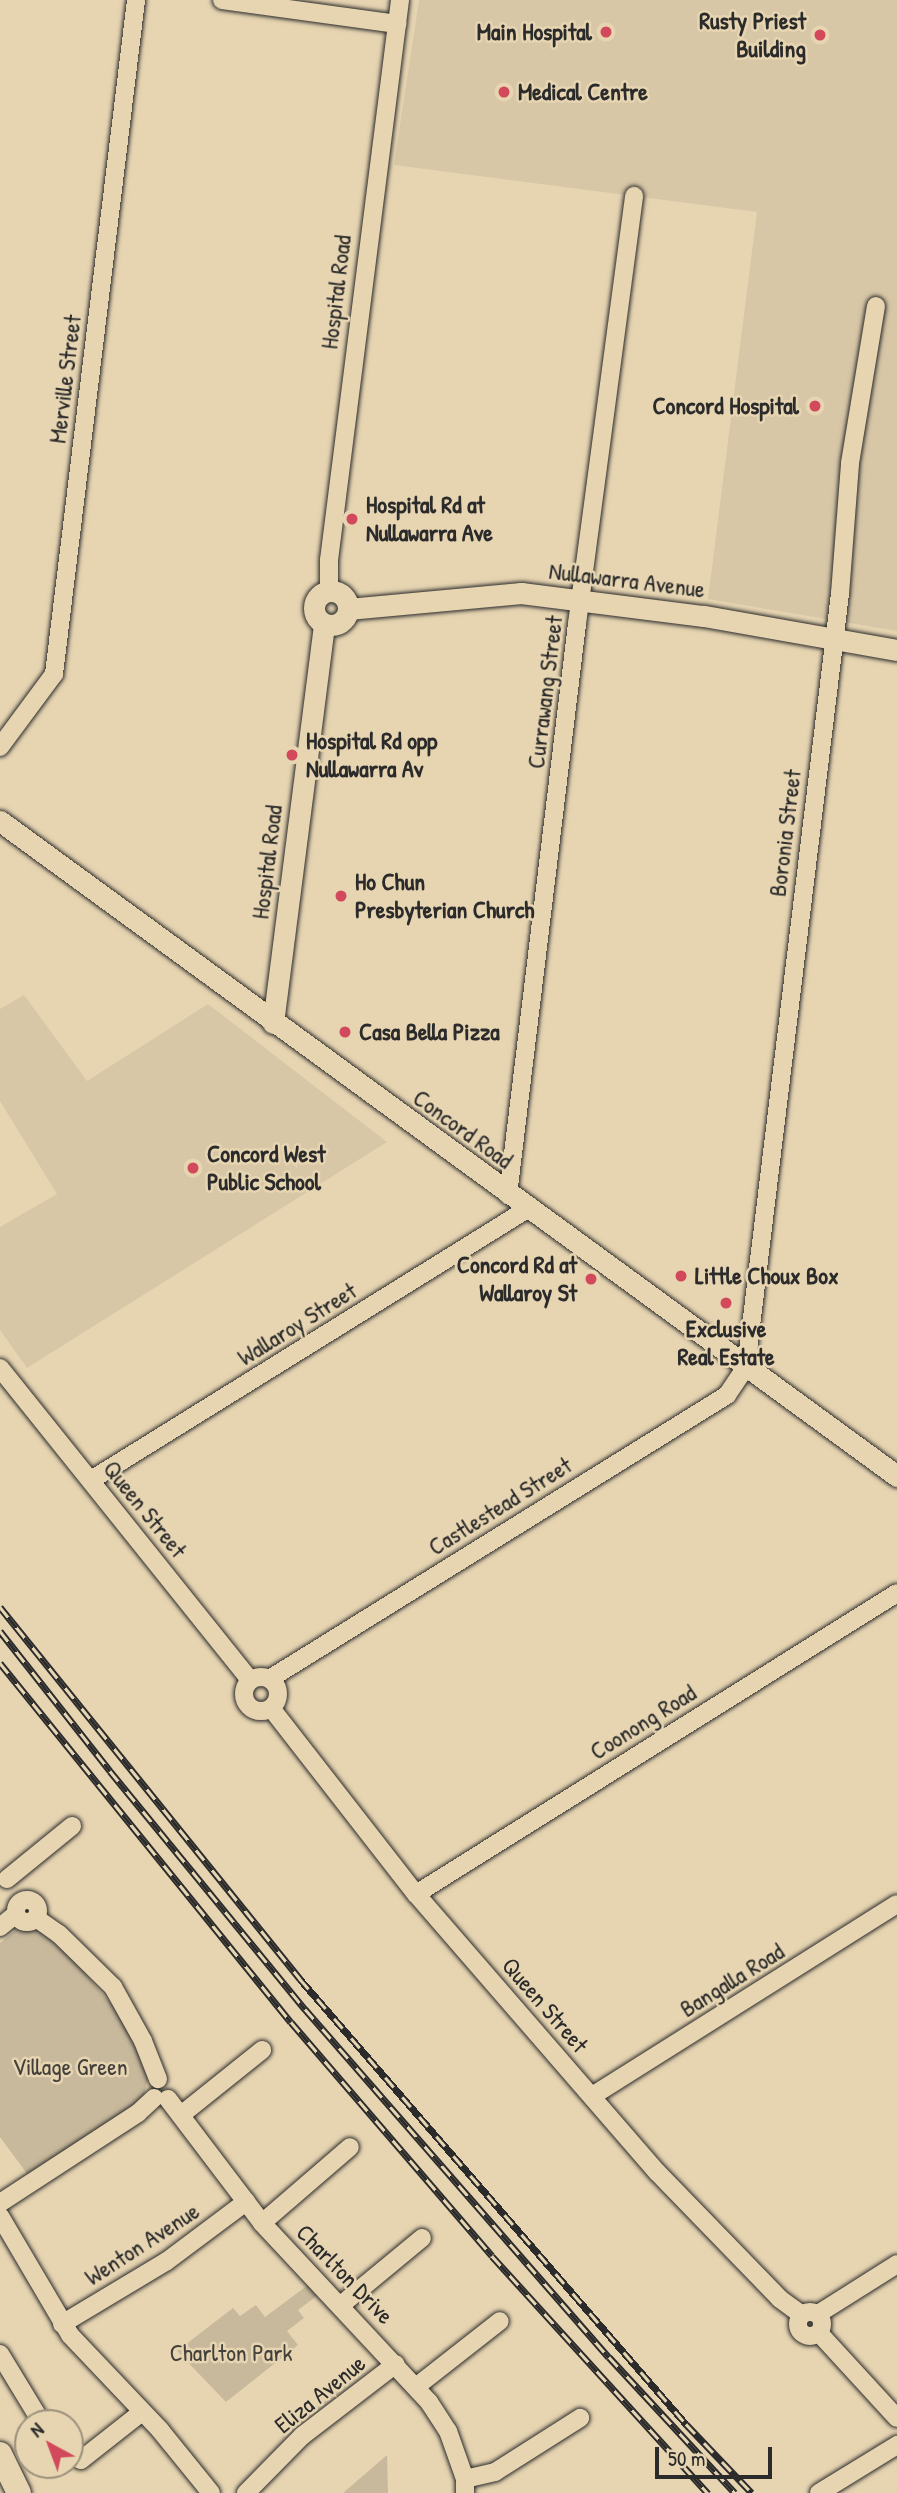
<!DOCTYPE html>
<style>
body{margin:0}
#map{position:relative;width:897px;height:2493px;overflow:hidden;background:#e7d5b2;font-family:"Patrick Hand",sans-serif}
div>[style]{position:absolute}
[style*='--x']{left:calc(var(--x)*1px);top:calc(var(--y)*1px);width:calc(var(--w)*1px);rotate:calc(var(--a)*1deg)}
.built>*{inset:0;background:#d7c7a7}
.green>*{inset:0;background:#c8b99c}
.roads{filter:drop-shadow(0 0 2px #2b2b2b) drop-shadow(0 0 2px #2b2b2b)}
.minor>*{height:18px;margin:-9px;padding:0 9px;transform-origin:9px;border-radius:9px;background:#e7d5b2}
.minor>.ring{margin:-9px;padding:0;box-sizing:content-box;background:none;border:18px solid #e7d5b2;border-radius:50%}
.major>*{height:21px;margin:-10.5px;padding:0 10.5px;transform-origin:10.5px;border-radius:10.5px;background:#e7d5b2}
.major>.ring{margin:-10.5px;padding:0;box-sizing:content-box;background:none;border:21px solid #e7d5b2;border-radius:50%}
.highway>*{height:24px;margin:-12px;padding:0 12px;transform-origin:12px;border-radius:12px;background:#e7d5b2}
.rail>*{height:7px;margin-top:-3.5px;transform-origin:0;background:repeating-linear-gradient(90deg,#e7d5b2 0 13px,#2b2b2b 0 26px);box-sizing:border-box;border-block:2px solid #2b2b2b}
.dots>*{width:19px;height:19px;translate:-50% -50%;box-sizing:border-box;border:4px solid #e7d5b2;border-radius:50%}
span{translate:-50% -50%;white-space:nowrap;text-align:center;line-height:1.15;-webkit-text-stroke:5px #e7d5b2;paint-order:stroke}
.poi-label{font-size:24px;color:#2b2b2b;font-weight:700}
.right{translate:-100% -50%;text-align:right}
.left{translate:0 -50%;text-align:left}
.street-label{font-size:24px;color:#2b2b2b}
.park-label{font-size:24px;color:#43403c}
.north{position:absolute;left:14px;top:2409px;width:70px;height:70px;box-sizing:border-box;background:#e7d5b2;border:2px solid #9c917c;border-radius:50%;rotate:319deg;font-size:19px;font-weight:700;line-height:28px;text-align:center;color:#2b2b2b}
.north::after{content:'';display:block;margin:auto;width:24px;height:32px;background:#d1495b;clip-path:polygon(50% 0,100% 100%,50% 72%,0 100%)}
.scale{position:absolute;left:655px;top:2447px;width:117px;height:32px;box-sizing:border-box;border:4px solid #2b2b2b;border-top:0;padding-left:9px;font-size:21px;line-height:24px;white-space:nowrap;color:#2b2b2b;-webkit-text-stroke:5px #e7d5b2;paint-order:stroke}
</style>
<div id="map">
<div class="built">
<i style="clip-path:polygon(419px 0,897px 0,897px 631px,708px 599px,757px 212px,394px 165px)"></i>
<i style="clip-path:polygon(24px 995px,87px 1081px,208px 1004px,387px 1142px,27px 1368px,0 1330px,0 1227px,57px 1194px,0 1101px,0 1009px)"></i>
</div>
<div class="green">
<i style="clip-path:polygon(16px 1930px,39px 1930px,76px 1963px,117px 2011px,149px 2074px,142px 2102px,28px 2175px,0 2137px,0 1943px)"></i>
<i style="clip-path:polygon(308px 2285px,318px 2295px,298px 2310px,304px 2318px,287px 2331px,298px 2345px,226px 2402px,177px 2351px,233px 2308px,240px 2316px,256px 2305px,265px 2317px)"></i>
<i style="clip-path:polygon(387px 2455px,388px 2493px,343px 2493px)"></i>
</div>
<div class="roads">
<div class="minor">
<i style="--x:222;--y:0;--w:177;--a:7.8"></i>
<i style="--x:329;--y:590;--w:30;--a:-90"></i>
<i style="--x:329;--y:560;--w:564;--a:-82.77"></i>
<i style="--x:0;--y:747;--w:91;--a:-53.5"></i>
<i style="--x:54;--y:674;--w:679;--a:-83.06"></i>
<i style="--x:508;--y:1195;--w:575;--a:-83.11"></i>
<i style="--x:577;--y:624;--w:432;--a:-82.4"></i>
<i style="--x:0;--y:1368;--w:400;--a:51.3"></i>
<i style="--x:91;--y:1480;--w:516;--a:-31.84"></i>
<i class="ring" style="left:244px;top:1677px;width:16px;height:16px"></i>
<i style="--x:271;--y:1678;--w:537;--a:-31.82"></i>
<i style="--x:727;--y:1395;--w:34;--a:-56"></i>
<i style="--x:746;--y:1367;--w:779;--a:-83.07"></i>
<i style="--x:840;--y:594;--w:131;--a:-85.6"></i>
<i style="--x:850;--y:463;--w:159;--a:-80.6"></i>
<i style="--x:271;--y:1708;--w:236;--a:52.1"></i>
<i style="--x:416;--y:1894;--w:368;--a:49.1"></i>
<i style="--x:657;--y:2172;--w:177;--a:45.9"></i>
<i style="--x:780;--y:2299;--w:27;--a:36"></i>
<i style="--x:7;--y:1879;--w:84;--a:-39.2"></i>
<i style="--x:416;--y:1894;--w:567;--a:-32.04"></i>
<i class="ring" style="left:16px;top:1900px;width:4px;height:4px"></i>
<i style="--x:36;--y:1918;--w:28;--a:35"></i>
<i style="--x:59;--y:1934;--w:76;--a:44.5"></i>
<i style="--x:113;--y:1987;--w:62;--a:60.9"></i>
<i style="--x:143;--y:2041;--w:41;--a:68.5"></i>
<i style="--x:0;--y:1927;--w:21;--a:-39"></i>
<i style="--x:592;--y:2096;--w:360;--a:-32.2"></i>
<i style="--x:168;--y:2099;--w:156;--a:52.8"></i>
<i style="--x:262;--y:2223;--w:245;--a:47"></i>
<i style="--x:429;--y:2402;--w:35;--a:57"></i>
<i style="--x:448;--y:2431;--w:51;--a:70.5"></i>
<i style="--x:465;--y:2479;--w:14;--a:90"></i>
<i style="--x:181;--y:2115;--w:104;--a:-38.7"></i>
<i style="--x:0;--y:2203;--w:165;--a:-33.1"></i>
<i style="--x:138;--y:2113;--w:22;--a:-43"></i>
<i style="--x:0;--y:2216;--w:138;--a:59.5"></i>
<i style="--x:70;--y:2335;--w:131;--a:46.5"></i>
<i style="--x:160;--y:2430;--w:81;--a:51"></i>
<i style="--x:262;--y:2223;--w:116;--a:-40.8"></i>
<i style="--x:341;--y:2305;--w:105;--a:-39.6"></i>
<i class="ring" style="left:798px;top:2312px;width:6px;height:6px"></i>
<i style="--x:818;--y:2314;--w:93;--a:-32.3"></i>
<i style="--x:62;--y:2324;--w:122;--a:-31"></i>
<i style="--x:167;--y:2261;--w:99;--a:-36.8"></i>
<i style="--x:819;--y:2333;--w:115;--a:47.5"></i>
<i style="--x:0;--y:2354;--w:81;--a:58.7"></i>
<i style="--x:417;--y:2386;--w:105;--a:-38.1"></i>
<i style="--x:70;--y:2455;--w:12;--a:24"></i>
<i style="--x:81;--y:2460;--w:78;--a:-38.2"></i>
<i style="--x:465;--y:2479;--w:31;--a:-13"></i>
<i style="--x:495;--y:2472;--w:101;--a:-32.4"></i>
<i style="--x:246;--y:2493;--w:80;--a:-45.5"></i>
<i style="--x:302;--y:2436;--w:118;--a:-37.5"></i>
<i style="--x:819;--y:2493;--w:92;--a:-31.6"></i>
</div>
<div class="major">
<i class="ring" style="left:314px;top:591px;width:13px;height:13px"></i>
<i style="--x:348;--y:609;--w:174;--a:-5.3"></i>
<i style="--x:521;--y:593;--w:184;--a:7.2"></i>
<i style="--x:704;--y:616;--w:196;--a:10"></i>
<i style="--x:0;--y:821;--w:1111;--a:36.14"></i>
<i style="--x:273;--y:1023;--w:402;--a:-82.7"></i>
</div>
<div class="highway">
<i style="--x:0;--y:2454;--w:43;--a:64"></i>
</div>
</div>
<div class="rail">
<i style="--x:0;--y:1607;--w:478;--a:51.1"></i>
<i style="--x:300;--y:1979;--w:589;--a:49.06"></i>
<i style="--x:686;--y:2424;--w:95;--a:46.3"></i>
<i style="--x:0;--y:1631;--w:178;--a:51.8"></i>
<i style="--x:110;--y:1771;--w:308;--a:50.7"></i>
<i style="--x:305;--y:2009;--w:462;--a:48.9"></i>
<i style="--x:609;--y:2357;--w:185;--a:47.2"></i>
<i style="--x:0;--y:1663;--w:462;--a:51"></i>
<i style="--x:291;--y:2022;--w:308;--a:49.3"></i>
<i style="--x:492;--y:2256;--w:321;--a:47.7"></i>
</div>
<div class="dots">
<i style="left:606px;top:32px;background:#d1495b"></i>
<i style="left:820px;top:35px;background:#d1495b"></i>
<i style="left:504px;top:92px;background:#d1495b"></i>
<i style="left:815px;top:406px;background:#d1495b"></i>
<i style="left:352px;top:519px;background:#d1495b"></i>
<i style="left:292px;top:755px;background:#d1495b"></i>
<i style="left:341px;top:896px;background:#d1495b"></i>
<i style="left:345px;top:1032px;background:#d1495b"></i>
<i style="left:193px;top:1168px;background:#d1495b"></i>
<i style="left:681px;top:1276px;background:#d1495b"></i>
<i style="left:591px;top:1279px;background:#d1495b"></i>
<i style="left:726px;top:1303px;background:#d1495b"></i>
</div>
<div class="poi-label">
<span class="right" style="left:806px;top:35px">Rusty Priest<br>Building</span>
<span class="right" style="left:592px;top:32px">Main Hospital</span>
<span class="left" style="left:518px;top:92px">Medical Centre</span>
<span class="right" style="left:799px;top:406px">Concord Hospital</span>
<span class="left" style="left:366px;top:519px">Hospital Rd at<br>Nullawarra Ave</span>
<span class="left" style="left:306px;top:755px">Hospital Rd opp<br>Nullawarra Av</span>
<span class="left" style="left:355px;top:896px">Ho Chun<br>Presbyterian Church</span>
<span class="left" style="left:359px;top:1032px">Casa Bella Pizza</span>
<span class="left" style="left:207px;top:1168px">Concord West<br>Public School</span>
<span class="right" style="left:577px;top:1279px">Concord Rd at<br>Wallaroy St</span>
<span class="left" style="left:695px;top:1276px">Little Choux Box</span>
<span style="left:726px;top:1343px">Exclusive<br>Real Estate</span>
</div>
<div class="street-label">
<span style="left:336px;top:292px;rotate:-83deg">Hospital Road</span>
<span style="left:65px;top:379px;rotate:-83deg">Merville Street</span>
<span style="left:627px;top:580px;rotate:7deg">Nullawarra Avenue</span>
<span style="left:545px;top:692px;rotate:-83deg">Currawang Street</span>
<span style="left:785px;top:833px;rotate:-83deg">Boronia Street</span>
<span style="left:267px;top:862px;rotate:-83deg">Hospital Road</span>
<span style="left:463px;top:1129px;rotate:36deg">Concord Road</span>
<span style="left:297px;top:1324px;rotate:-32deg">Wallaroy Street</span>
<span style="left:500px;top:1506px;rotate:-32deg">Castlestead Street</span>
<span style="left:145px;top:1509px;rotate:51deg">Queen Street</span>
<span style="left:643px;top:1722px;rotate:-32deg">Coonong Road</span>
<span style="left:732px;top:1980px;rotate:-32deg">Bangalla Road</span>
<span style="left:545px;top:2005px;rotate:49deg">Queen Street</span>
<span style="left:142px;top:2244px;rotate:-33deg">Wenton Avenue</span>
<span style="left:345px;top:2274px;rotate:46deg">Charlton Drive</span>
<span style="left:320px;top:2394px;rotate:-39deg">Eliza Avenue</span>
</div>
<div class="park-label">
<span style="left:70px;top:2067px">Village Green</span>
<span style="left:231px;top:2353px">Charlton Park</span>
</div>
<div class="north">N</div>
<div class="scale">50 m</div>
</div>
